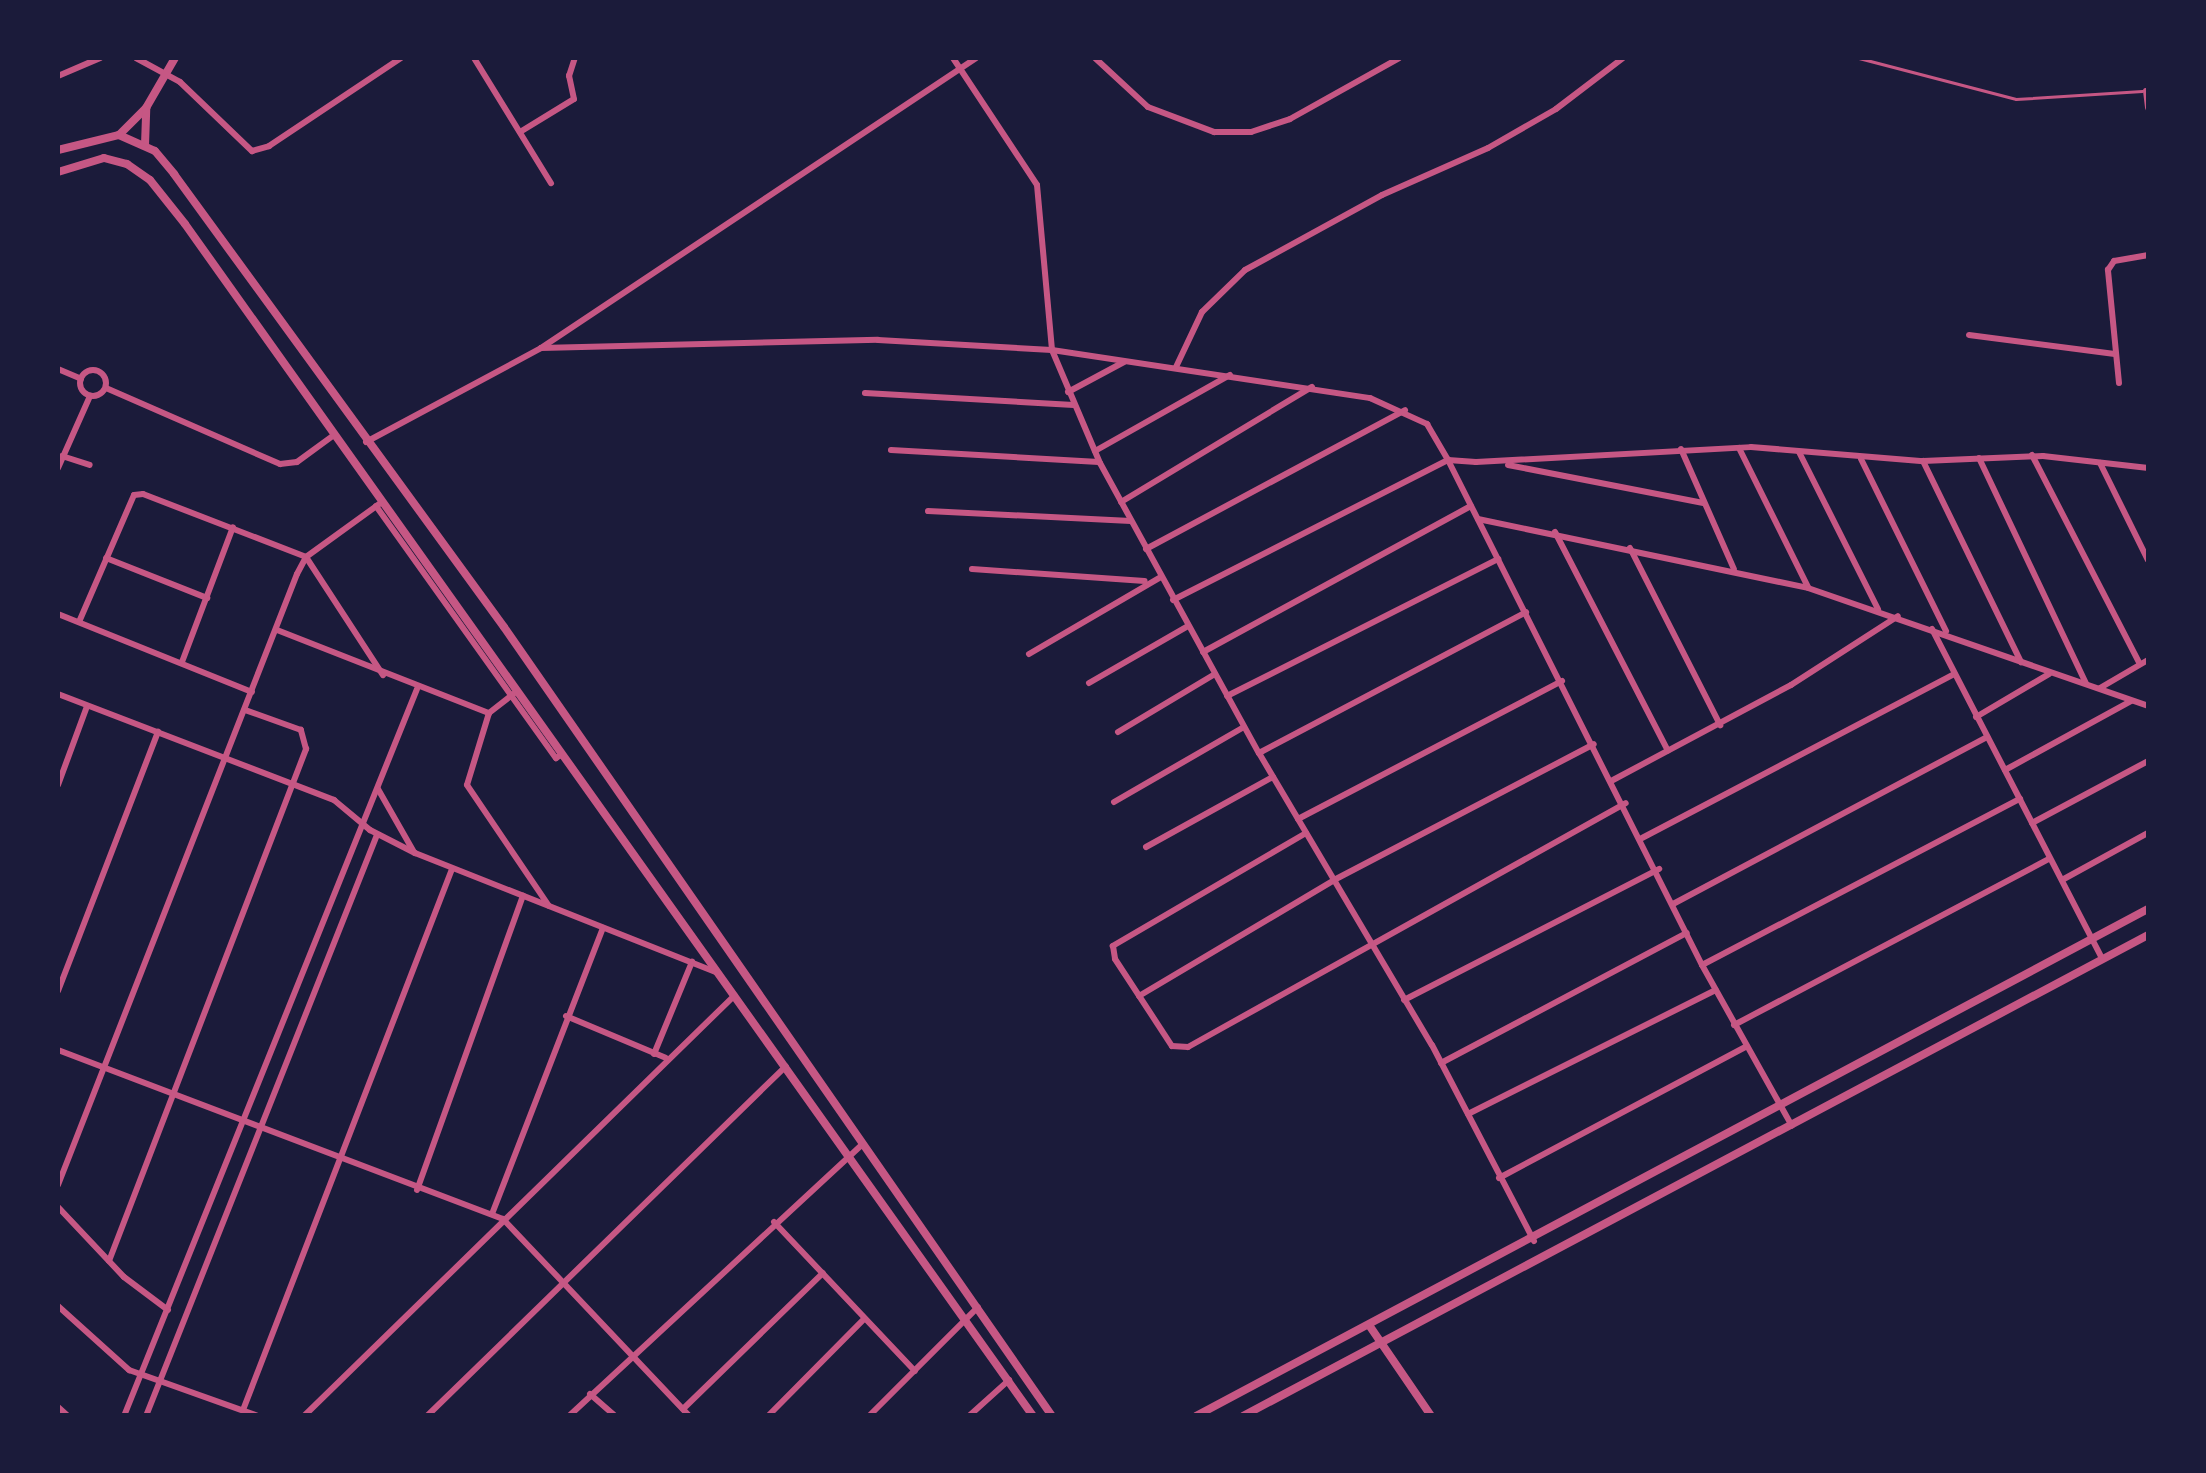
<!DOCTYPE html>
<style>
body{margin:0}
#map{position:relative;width:2206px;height:1473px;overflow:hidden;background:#1b1b3a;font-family:"Sofia Sans Condensed",sans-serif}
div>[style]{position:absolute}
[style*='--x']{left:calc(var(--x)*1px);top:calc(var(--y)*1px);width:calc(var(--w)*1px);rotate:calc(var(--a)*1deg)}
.service>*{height:2.5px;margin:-1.25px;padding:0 1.25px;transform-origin:1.25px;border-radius:1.25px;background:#c65784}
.minor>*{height:6px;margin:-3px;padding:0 3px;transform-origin:3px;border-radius:3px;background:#c65784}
.minor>.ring{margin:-3px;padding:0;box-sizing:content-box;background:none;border:6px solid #c65784;border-radius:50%}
.tertiary>*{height:8px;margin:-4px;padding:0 4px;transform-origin:4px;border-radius:4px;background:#c65784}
span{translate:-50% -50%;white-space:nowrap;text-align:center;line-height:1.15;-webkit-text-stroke:8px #1b1b3a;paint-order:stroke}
.frame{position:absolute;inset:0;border:60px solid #1b1b3a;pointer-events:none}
</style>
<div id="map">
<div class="service">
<i style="--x:1859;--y:58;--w:162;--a:14.6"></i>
<i style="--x:2016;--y:99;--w:126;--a:-3.6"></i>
</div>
<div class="minor">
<i style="--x:136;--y:58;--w:50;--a:28.6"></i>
<i style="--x:180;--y:82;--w:100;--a:43.8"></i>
<i style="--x:252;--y:151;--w:18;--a:-16"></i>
<i style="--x:269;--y:146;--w:159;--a:-33.7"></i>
<i style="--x:474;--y:58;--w:147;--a:58.4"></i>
<i style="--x:953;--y:58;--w:152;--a:56.5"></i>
<i style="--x:1037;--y:185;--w:166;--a:84.8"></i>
<i style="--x:1052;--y:350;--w:123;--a:67"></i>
<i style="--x:1100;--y:463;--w:331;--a:61.3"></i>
<i style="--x:1259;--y:753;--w:339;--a:59.4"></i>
<i style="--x:1432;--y:1045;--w:221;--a:62.5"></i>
<i style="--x:1095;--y:58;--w:72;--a:42.8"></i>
<i style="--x:1148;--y:107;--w:71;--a:20.7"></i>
<i style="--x:1214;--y:132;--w:37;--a:0"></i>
<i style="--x:1251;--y:132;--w:41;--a:-18.4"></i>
<i style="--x:1290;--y:119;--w:125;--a:-29.2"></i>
<i style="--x:58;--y:76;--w:46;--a:-23.2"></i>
<i style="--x:2146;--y:91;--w:17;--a:83"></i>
<i style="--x:520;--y:132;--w:63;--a:-31.4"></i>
<i style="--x:574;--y:99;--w:24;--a:-102"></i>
<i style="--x:569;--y:76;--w:19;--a:-72"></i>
<i style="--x:1969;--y:335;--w:147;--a:7.4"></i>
<i style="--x:541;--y:348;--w:337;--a:-1.4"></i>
<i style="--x:878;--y:340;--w:174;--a:3.3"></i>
<i style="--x:1052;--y:350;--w:322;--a:8.6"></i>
<i style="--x:1370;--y:398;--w:63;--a:24.5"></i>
<i style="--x:1427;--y:424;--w:42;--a:59.7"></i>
<i style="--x:1448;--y:460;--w:28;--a:4"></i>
<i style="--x:1476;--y:462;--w:275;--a:-3.1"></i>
<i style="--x:1751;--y:447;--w:173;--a:4.7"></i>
<i style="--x:1923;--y:461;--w:120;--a:-2.4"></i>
<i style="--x:2043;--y:456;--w:106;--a:6.5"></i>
<i style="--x:1176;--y:367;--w:61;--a:-64.7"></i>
<i style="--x:1202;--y:312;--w:60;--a:-44.3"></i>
<i style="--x:1245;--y:270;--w:156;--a:-28.7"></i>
<i style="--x:1382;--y:195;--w:116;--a:-23.9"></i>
<i style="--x:1488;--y:148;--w:78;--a:-29.8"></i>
<i style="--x:1556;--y:109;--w:84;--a:-37.3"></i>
<i style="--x:58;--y:369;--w:25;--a:23"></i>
<i class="ring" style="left:80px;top:370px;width:20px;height:20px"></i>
<i style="--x:2119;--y:383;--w:114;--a:-95.6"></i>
<i style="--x:2108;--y:270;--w:11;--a:-56"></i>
<i style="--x:2114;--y:261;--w:35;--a:-10"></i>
<i style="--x:106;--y:388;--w:190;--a:23.6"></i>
<i style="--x:280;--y:464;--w:17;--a:-7"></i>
<i style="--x:297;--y:462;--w:46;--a:-36.1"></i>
<i style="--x:1068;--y:392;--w:64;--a:-28.2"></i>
<i style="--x:865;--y:393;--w:209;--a:3.3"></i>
<i style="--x:366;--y:442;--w:199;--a:-28.2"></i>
<i style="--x:541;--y:348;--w:523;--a:-33.69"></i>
<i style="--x:1739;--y:448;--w:155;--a:63.6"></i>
<i style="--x:1681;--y:449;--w:131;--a:66.2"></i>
<i style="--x:891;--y:450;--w:208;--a:3.3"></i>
<i style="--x:1095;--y:451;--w:155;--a:-29.4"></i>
<i style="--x:1799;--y:452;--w:176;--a:63.3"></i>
<i style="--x:2032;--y:455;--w:235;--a:62.7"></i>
<i style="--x:62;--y:456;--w:29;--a:18"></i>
<i style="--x:1979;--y:458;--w:249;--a:64.6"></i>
<i style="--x:1861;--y:459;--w:192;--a:63.7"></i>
<i style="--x:1923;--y:461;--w:224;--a:64"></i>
<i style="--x:2100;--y:463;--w:108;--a:63.7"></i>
<i style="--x:1508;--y:465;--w:199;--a:11"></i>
<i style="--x:58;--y:468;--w:79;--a:-66"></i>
<i style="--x:1121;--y:502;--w:223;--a:-31.1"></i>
<i style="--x:376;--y:506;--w:310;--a:54.5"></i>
<i style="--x:556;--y:758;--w:6;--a:-31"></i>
<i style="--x:928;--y:511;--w:203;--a:2.8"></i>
<i style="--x:1478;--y:519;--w:337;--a:11.8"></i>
<i style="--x:1808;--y:588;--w:360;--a:19.1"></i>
<i style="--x:1555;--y:532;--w:246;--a:62.7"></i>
<i style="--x:1630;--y:548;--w:199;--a:63"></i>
<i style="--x:1146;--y:549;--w:294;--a:-28.2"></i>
<i style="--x:106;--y:558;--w:109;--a:21.6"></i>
<i style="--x:972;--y:569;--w:173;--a:4"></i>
<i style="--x:1173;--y:600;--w:309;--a:-27"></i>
<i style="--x:1448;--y:460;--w:565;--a:63.3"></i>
<i style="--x:1702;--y:965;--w:184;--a:60.8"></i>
<i style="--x:58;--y:614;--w:209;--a:21.9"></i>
<i style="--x:79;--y:622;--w:138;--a:-66.6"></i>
<i style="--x:134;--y:495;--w:9;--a:-6"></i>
<i style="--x:143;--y:494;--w:175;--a:21.1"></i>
<i style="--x:306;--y:557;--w:141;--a:56.9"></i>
<i style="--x:1932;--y:629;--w:371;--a:62.7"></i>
<i style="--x:277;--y:630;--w:228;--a:21.4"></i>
<i style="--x:489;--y:713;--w:31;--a:-38"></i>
<i style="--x:1203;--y:652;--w:305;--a:-28.6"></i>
<i style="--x:1029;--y:654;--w:153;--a:-30.3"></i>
<i style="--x:182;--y:662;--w:144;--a:-69.3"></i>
<i style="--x:1089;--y:683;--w:114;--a:-29.9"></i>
<i style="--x:2100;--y:688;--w:56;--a:-30.3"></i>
<i style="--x:58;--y:694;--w:296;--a:21"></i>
<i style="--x:334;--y:800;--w:47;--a:39.8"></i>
<i style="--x:370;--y:830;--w:51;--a:27.1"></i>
<i style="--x:415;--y:853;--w:326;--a:21.6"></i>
<i style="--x:1227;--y:696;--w:304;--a:-26.8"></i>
<i style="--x:489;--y:713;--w:75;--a:107"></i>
<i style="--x:467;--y:785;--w:146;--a:55.9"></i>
<i style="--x:1976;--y:717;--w:85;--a:-30.5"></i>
<i style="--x:1118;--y:732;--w:113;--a:-30.9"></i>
<i style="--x:1259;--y:753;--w:302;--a:-27.8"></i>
<i style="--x:2005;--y:770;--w:144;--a:-28.7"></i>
<i style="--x:1613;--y:780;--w:202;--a:-28.1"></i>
<i style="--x:1791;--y:685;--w:127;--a:-32.8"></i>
<i style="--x:58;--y:785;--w:84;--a:-69.8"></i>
<i style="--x:378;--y:789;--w:73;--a:60.3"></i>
<i style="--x:1114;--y:802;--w:150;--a:-30"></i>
<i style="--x:1298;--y:819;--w:298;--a:-27.6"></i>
<i style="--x:2032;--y:823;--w:132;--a:-28.1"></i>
<i style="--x:1306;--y:833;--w:224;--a:149.7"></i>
<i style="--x:1113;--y:946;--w:13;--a:81"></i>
<i style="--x:1115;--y:959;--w:104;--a:56.8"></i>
<i style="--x:1172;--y:1046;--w:16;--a:4"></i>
<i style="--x:1188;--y:1047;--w:501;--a:-29.12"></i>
<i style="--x:1642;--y:838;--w:353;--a:-27.7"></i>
<i style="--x:1146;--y:847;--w:145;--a:-28.9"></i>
<i style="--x:2062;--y:880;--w:98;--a:-28.7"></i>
<i style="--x:1673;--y:904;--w:356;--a:-28"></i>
<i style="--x:1702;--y:965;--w:359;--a:-27.6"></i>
<i style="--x:58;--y:991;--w:278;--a:-68.9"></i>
<i style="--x:1139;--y:996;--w:227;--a:-30.7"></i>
<i style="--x:1334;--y:880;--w:293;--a:-27.6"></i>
<i style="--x:1404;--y:1000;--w:287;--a:-27.2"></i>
<i style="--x:566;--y:1016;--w:108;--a:22.8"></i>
<i style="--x:1734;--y:1025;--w:356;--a:-27.8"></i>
<i style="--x:58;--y:1050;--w:476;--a:20.8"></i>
<i style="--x:503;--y:1219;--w:271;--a:46.6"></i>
<i style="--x:654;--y:1054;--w:100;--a:-67.6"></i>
<i style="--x:1441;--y:1063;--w:278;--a:-27.9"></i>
<i style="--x:1468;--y:1114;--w:277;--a:-26.6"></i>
<i style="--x:1499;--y:1178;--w:279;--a:-28"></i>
<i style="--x:58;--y:1185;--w:656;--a:-68.64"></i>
<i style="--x:297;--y:574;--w:19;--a:-62"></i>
<i style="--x:306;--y:557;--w:94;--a:-35.9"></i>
<i style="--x:417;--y:1190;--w:313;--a:-70.2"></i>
<i style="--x:58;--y:1207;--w:96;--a:46.7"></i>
<i style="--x:124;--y:1277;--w:55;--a:36.9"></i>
<i style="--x:492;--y:1214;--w:307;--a:-68.8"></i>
<i style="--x:774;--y:1222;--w:205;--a:46.6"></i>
<i style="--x:109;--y:1261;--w:549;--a:-68.95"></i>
<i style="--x:306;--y:749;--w:20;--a:-105"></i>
<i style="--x:301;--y:730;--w:59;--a:-160.3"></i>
<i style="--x:58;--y:1306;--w:96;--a:42"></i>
<i style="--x:129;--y:1370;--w:137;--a:19.6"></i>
<i style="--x:590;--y:1394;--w:33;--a:41"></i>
<i style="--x:58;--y:1407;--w:13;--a:42"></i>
<i style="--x:683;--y:1409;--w:195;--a:-44.2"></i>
<i style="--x:243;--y:1410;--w:580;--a:-68.88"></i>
<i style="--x:124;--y:1416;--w:784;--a:-68.05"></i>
<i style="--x:146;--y:1416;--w:625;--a:-68.32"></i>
<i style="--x:304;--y:1416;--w:602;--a:-44.33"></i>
<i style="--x:427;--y:1416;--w:501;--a:-44.27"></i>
<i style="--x:569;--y:1416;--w:401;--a:-42.8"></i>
<i style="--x:768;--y:1416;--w:136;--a:-45.3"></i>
<i style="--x:869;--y:1416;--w:154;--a:-45"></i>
<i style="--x:969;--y:1416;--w:54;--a:-42"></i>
</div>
<div class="tertiary">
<i style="--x:120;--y:134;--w:37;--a:-45"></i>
<i style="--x:146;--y:108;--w:58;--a:-59.9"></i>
<i style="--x:145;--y:145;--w:37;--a:-88"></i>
<i style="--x:58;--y:150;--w:63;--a:-13.8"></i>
<i style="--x:119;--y:135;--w:39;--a:24"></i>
<i style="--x:155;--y:151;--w:30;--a:50"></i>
<i style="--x:174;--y:174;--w:560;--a:53.93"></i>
<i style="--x:504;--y:627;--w:961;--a:55.22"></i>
<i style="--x:58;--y:172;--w:48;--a:-16.9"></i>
<i style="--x:104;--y:158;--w:24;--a:15"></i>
<i style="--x:127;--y:164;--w:28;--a:35"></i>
<i style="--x:150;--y:180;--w:56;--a:51.5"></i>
<i style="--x:185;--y:224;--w:1463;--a:54.57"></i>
<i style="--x:1369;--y:1325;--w:110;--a:55.7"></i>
<i style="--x:1196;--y:1416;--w:1079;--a:-28.04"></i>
<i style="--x:1243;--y:1416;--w:1025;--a:-27.99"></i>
</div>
<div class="frame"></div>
</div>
